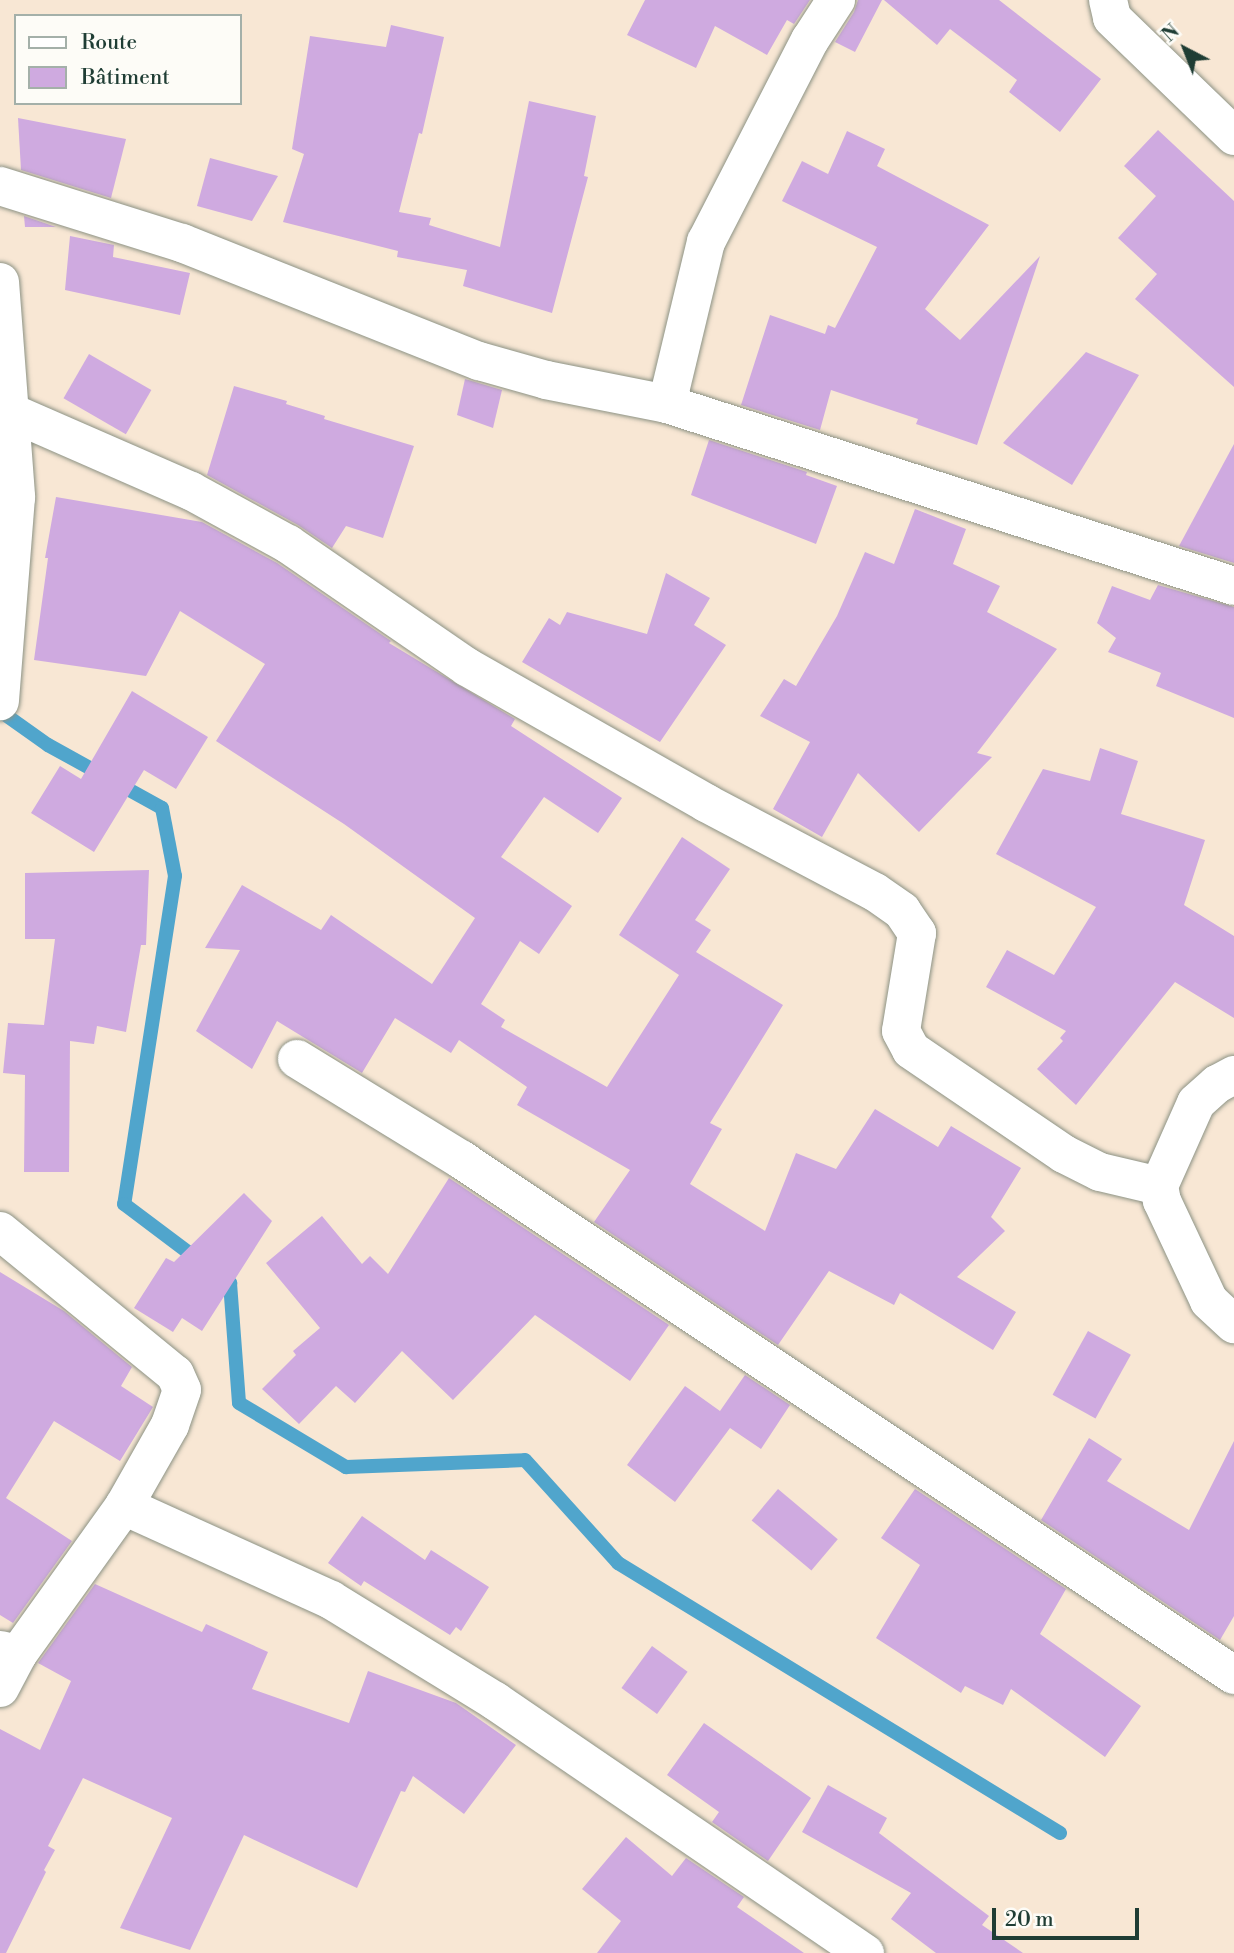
<!DOCTYPE html>
<meta charset="utf-8">
<style>
body{margin:0}
#map{position:relative;width:1234px;height:1953px;overflow:hidden;background:#f8e7d4;font-family:"Libre Bodoni",serif}
div>[style]{position:absolute}
[style*='--x']{left:calc(var(--x)*1px);top:calc(var(--y)*1px);width:calc(var(--w)*1px);rotate:calc(var(--a)*1deg)}
.stream>*{height:14px;margin:-7px;padding:0 7px;transform-origin:7px;border-radius:7px;background:#50a5cc}
.building>*{inset:0;background:#cfaae0;transform-origin:0 0}
.roads{filter:drop-shadow(0 0 2px #8c9284) drop-shadow(0 0 2px #8c9284)}
.street>*{height:38px;margin:-19px;padding:0 19px;transform-origin:19px;border-radius:19px;background:#fff}
.secondary>*{height:38px;margin:-19px;padding:0 19px;transform-origin:19px;border-radius:19px;background:#fff}
span{translate:-50% -50%;white-space:nowrap;text-align:center;line-height:1.15;-webkit-text-stroke:5px #fdfcf7;paint-order:stroke}
.legend{position:absolute;left:14px;top:14px;width:228px;height:91px;box-sizing:border-box;background:#fdfcf7;border:2px solid #a4b0a9;margin:0;padding:9px 12px;list-style:none;font-size:21px;color:#1f3d34}
.legend li{display:flex;align-items:center;gap:14px;height:35px}
.legend b{width:35px;border:2px solid #a4b0a9}
.north{position:absolute;left:1150px;top:14px;width:70px;height:70px;-webkit-text-stroke:5px #fdfcf7;paint-order:stroke;rotate:318deg;font-size:19px;font-weight:700;line-height:28px;text-align:center;color:#1f3d34}
.north::after{content:'';display:block;margin:auto;width:24px;height:32px;background:#1f3d34;clip-path:polygon(50% 0,100% 100%,50% 72%,0 100%)}
.scale{position:absolute;left:992px;top:1908px;width:147px;height:32px;box-sizing:border-box;border:4px solid #1f3d34;border-top:0;padding-left:9px;font-size:21px;line-height:24px;white-space:nowrap;color:#1f3d34;-webkit-text-stroke:5px #fdfcf7;paint-order:stroke}
</style>
<div id="map">
<div class="stream">
<i style="--x:0;--y:711;--w:59;--a:35.3"></i>
<i style="--x:48;--y:745;--w:130;--a:28.9"></i>
<i style="--x:162;--y:808;--w:69;--a:79.2"></i>
<i style="--x:175;--y:876;--w:332;--a:98.8"></i>
<i style="--x:124;--y:1204;--w:95;--a:36.9"></i>
<i style="--x:219;--y:1275;--w:14;--a:36"></i>
<i style="--x:230;--y:1283;--w:120;--a:85.7"></i>
<i style="--x:239;--y:1403;--w:125;--a:30.9"></i>
<i style="--x:346;--y:1467;--w:179;--a:-2.2"></i>
<i style="--x:525;--y:1460;--w:139;--a:47.9"></i>
<i style="--x:618;--y:1563;--w:518;--a:31.42"></i>
</div>
<div class="building">
<i style="clip-path:polygon(645px 0,810px 0,794px 24px,787px 20px,767px 55px,715px 26px,696px 68px,627px 35px)"></i>
<i style="clip-path:polygon(858px 0,882px 0,855px 52px,835px 42px,854px 12px)"></i>
<i style="clip-path:polygon(884px 0,999px 0,1101px 79px,1060px 132px,1009px 92px,1017px 80px,950px 29px,937px 45px)"></i>
<i style="clip-path:polygon(391px 25px,444px 37px,422px 134px,419px 133px,399px 212px,431px 218px,429px 225px,500px 247px,529px 101px,596px 116px,584px 176px,588px 177px,552px 313px,463px 286px,467px 270px,397px 257px,398px 251px,283px 222px,304px 154px,292px 149px,310px 36px,386px 47px)"></i>
<i style="clip-path:polygon(18px 118px,126px 139px,111px 198px,21px 170px)"></i>
<i style="clip-path:polygon(1158px 130px,1234px 201px,1234px 387px,1135px 299px,1157px 274px,1118px 238px,1156px 196px,1124px 166px)"></i>
<i style="clip-path:polygon(847px 131px,885px 149px,877px 166px,989px 225px,925px 309px,960px 340px,1040px 256px,977px 445px,916px 424px,918px 419px,831px 390px,820px 430px,741px 405px,770px 315px,825px 334px,828px 325px,835px 328px,877px 247px,782px 201px,802px 161px,828px 174px)"></i>
<i style="clip-path:polygon(210px 158px,278px 176px,252px 221px,197px 206px)"></i>
<i style="clip-path:polygon(24px 216px,56px 227px,25px 227px)"></i>
<i style="clip-path:polygon(70px 236px,114px 245px,113px 257px,190px 273px,180px 315px,65px 290px)"></i>
<i style="clip-path:polygon(1086px 352px,1139px 375px,1072px 485px,1003px 443px)"></i>
<i style="left:89px;top:354px;width:72px;height:51px;rotate:30deg"></i>
<i style="clip-path:polygon(465px 379px,502px 390px,493px 428px,457px 415px)"></i>
<i style="clip-path:polygon(234px 386px,287px 401px,286px 404px,325px 416px,324px 419px,414px 446px,383px 538px,346px 526px,332px 548px,298px 525px,207px 475px)"></i>
<i style="clip-path:polygon(709px 440px,807px 472px,806px 475px,837px 486px,816px 544px,691px 495px)"></i>
<i style="clip-path:polygon(1234px 444px,1234px 563px,1179px 546px)"></i>
<i style="clip-path:polygon(56px 497px,202px 522px,277px 563px,391px 641px,389px 643px,515px 719px,511px 726px,622px 798px,598px 833px,544px 797px,501px 857px,572px 906px,539px 954px,520px 941px,481px 1004px,505px 1020px,501px 1027px,607px 1087px,679px 975px,619px 935px,682px 837px,730px 869px,695px 920px,711px 930px,696px 952px,783px 1005px,710px 1123px,722px 1129px,690px 1184px,765px 1231px,796px 1153px,836px 1169px,875px 1109px,938px 1147px,951px 1126px,1021px 1168px,991px 1217px,1005px 1231px,957px 1277px,1016px 1312px,993px 1350px,900px 1293px,894px 1305px,829px 1271px,778px 1345px,594px 1222px,630px 1170px,517px 1105px,527px 1087px,459px 1040px,451px 1053px,395px 1018px,362px 1073px,277px 1021px,252px 1069px,196px 1031px,240px 950px,205px 948px,242px 885px,321px 930px,331px 915px,432px 984px,475px 918px,344px 824px,216px 741px,265px 664px,180px 611px,146px 676px,34px 660px,48px 558px,45px 558px)"></i>
<i style="clip-path:polygon(915px 509px,966px 529px,953px 564px,1000px 586px,987px 612px,1057px 649px,977px 753px,992px 757px,919px 832px,858px 773px,822px 837px,773px 809px,810px 742px,760px 716px,784px 679px,796px 686px,837px 616px,865px 552px,894px 564px)"></i>
<i style="clip-path:polygon(666px 573px,710px 598px,694px 625px,726px 645px,660px 742px,522px 662px,549px 618px,560px 625px,567px 612px,647px 634px)"></i>
<i style="clip-path:polygon(1158px 585px,1234px 607px,1234px 718px,1156px 686px,1161px 673px,1108px 652px,1116px 638px,1097px 623px,1112px 586px,1150px 600px)"></i>
<i style="clip-path:polygon(132px 691px,208px 737px,176px 789px,144px 770px,94px 852px,31px 813px,60px 766px,81px 779px)"></i>
<i style="clip-path:polygon(1100px 748px,1138px 761px,1121px 814px,1205px 840px,1184px 905px,1234px 936px,1234px 1018px,1175px 982px,1076px 1105px,1037px 1069px,1063px 1041px,1060px 1038px,1066px 1031px,986px 987px,1007px 950px,1054px 975px,1096px 907px,996px 854px,1043px 769px,1090px 781px)"></i>
<i style="clip-path:polygon(149px 870px,146px 945px,141px 945px,126px 1032px,97px 1026px,94px 1044px,70px 1041px,69px 1172px,24px 1172px,25px 1075px,3px 1073px,8px 1023px,44px 1025px,55px 939px,25px 939px,25px 873px)"></i>
<i style="clip-path:polygon(449px 1178px,669px 1325px,630px 1381px,535px 1315px,453px 1400px,402px 1351px,355px 1403px,336px 1386px,299px 1424px,262px 1389px,296px 1355px,293px 1351px,320px 1328px,266px 1263px,322px 1216px,362px 1264px,370px 1256px,388px 1274px)"></i>
<i style="clip-path:polygon(244px 1193px,272px 1221px,202px 1331px,182px 1318px,173px 1332px,134px 1308px,166px 1258px,174px 1262px)"></i>
<i style="clip-path:polygon(0 1272px,64px 1311px,132px 1367px,121px 1386px,153px 1407px,120px 1461px,54px 1421px,6px 1498px,72px 1541px,13px 1623px,0 1615px)"></i>
<i style="left:1088px;top:1331px;width:49px;height:73px;rotate:29deg"></i>
<i style="clip-path:polygon(745px 1375px,790px 1405px,761px 1449px,730px 1428px,675px 1502px,627px 1465px,685px 1386px,720px 1411px)"></i>
<i style="clip-path:polygon(1089px 1438px,1122px 1459px,1107px 1481px,1189px 1530px,1234px 1441px,1234px 1616px,1220px 1640px,1041px 1520px)"></i>
<i style="left:778px;top:1489px;width:78px;height:41px;rotate:40deg"></i>
<i style="clip-path:polygon(915px 1489px,1066px 1589px,1040px 1634px,1141px 1706px,1105px 1757px,1011px 1689px,1003px 1705px,965px 1686px,961px 1693px,876px 1638px,920px 1565px,881px 1538px)"></i>
<i style="clip-path:polygon(362px 1516px,425px 1560px,431px 1550px,489px 1587px,461px 1631px,456px 1627px,450px 1635px,364px 1581px,361px 1586px,328px 1563px)"></i>
<i style="clip-path:polygon(95px 1584px,202px 1632px,206px 1624px,268px 1652px,252px 1689px,349px 1723px,368px 1671px,456px 1703px,516px 1745px,464px 1814px,413px 1776px,405px 1792px,401px 1791px,357px 1888px,244px 1835px,190px 1950px,120px 1928px,172px 1818px,83px 1778px,48px 1846px,55px 1850px,44px 1870px,46px 1872px,6px 1953px,0 1953px,0 1729px,40px 1750px,71px 1681px,38px 1663px)"></i>
<i style="left:652px;top:1646px;width:44px;height:52px;rotate:36deg"></i>
<i style="clip-path:polygon(704px 1723px,811px 1798px,768px 1861px,712px 1822px,719px 1812px,667px 1775px)"></i>
<i style="clip-path:polygon(828px 1785px,887px 1818px,879px 1833px,989px 1916px,982px 1925px,1023px 1953px,936px 1953px,891px 1919px,911px 1893px,802px 1832px)"></i>
<i style="clip-path:polygon(626px 1837px,672px 1876px,686px 1858px,744px 1897px,737px 1907px,804px 1953px,597px 1953px,621px 1921px,582px 1889px)"></i>
</div>
<div class="roads">
<div class="street">
<i style="--x:0;--y:186;--w:191;--a:17.4"></i>
<i style="--x:182;--y:243;--w:320;--a:21.7"></i>
<i style="--x:479;--y:361;--w:70;--a:15.8"></i>
<i style="--x:546;--y:380;--w:123;--a:11.2"></i>
<i style="--x:667;--y:404;--w:595;--a:17.8"></i>
<i style="--x:0;--y:282;--w:216;--a:85.7"></i>
<i style="--x:16;--y:497;--w:205;--a:94.5"></i>
<i style="--x:667;--y:404;--w:167;--a:-76.5"></i>
<i style="--x:706;--y:242;--w:227;--a:-62.8"></i>
<i style="--x:810;--y:40;--w:48;--a:-57"></i>
<i style="--x:10;--y:412;--w:197;--a:23.6"></i>
<i style="--x:191;--y:491;--w:111;--a:28.7"></i>
<i style="--x:288;--y:544;--w:217;--a:34.5"></i>
<i style="--x:467;--y:667;--w:275;--a:29.6"></i>
<i style="--x:706;--y:803;--w:191;--a:27.8"></i>
<i style="--x:875;--y:892;--w:33;--a:35"></i>
<i style="--x:902;--y:911;--w:27;--a:56"></i>
<i style="--x:917;--y:933;--w:99;--a:99.3"></i>
<i style="--x:901;--y:1031;--w:21;--a:62"></i>
<i style="--x:911;--y:1050;--w:185;--a:34.2"></i>
<i style="--x:1064;--y:1154;--w:40;--a:26.6"></i>
<i style="--x:1100;--y:1172;--w:61;--a:13.3"></i>
<i style="--x:297;--y:1059;--w:193;--a:31.5"></i>
<i style="--x:462;--y:1160;--w:928;--a:33.71"></i>
<i style="--x:1234;--y:1075;--w:19;--a:152"></i>
<i style="--x:1217;--y:1084;--w:28;--a:138"></i>
<i style="--x:1196;--y:1103;--w:91;--a:114"></i>
<i style="--x:1159;--y:1186;--w:15;--a:79"></i>
<i style="--x:1162;--y:1201;--w:110;--a:64.8"></i>
<i style="--x:1209;--y:1301;--w:34;--a:43"></i>
<i style="--x:0;--y:1231;--w:226;--a:39.3"></i>
<i style="--x:175;--y:1374;--w:17;--a:66"></i>
<i style="--x:182;--y:1390;--w:37;--a:109"></i>
<i style="--x:170;--y:1425;--w:93;--a:119.6"></i>
<i style="--x:124;--y:1506;--w:182;--a:125.6"></i>
<i style="--x:18;--y:1654;--w:18;--a:-167"></i>
<i style="--x:124;--y:1506;--w:227;--a:24.4"></i>
<i style="--x:331;--y:1600;--w:193;--a:31.6"></i>
<i style="--x:495;--y:1701;--w:448;--a:34.3"></i>
<i style="--x:0;--y:1688;--w:38;--a:-62"></i>
</div>
<div class="secondary">
<i style="--x:1108;--y:0;--w:18;--a:77"></i>
<i style="--x:1112;--y:18;--w:170;--a:44"></i>
</div>
</div>
<ul class="legend">
<li><b style="height:9px;background:#fff"></b>Route</li>
<li><b style="height:19px;background:#cfaae0"></b>Bâtiment</li>
</ul>
<div class="north">N</div>
<div class="scale">20 m</div>
</div>
